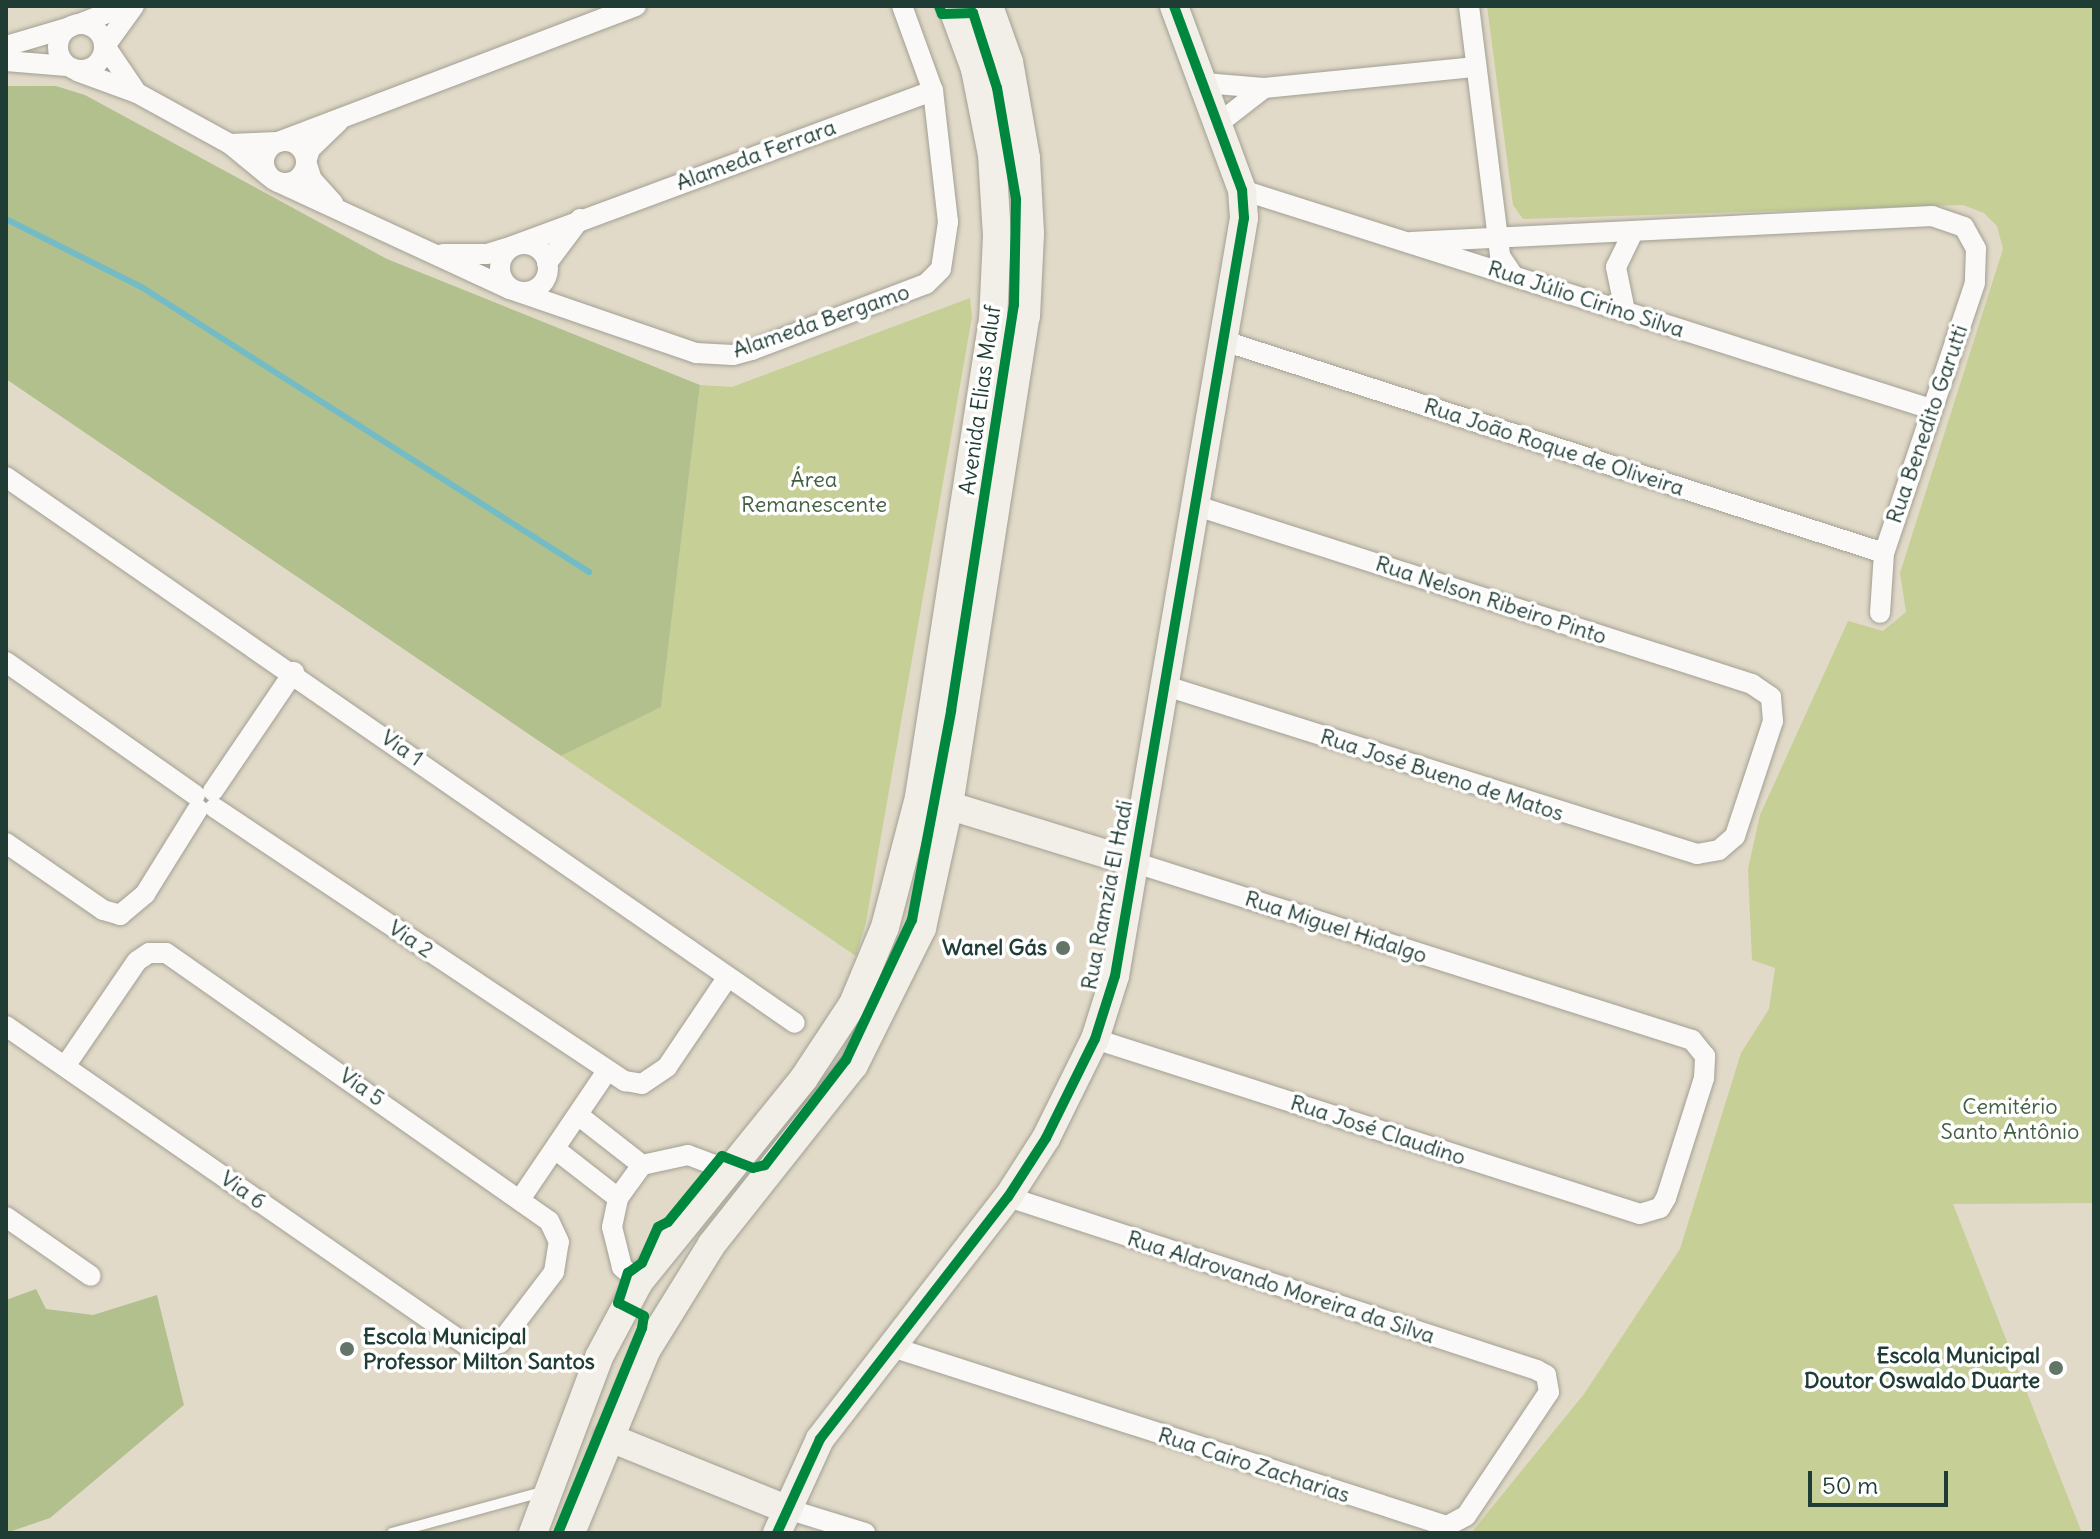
<!DOCTYPE html>
<meta charset="utf-8">
<style>
body{margin:0}
#map{position:relative;width:2100px;height:1539px;overflow:hidden;background:#e2dac8;font-family:Delius,sans-serif}
div>[style]{position:absolute}
[style*='--x']{left:calc(var(--x)*1px);top:calc(var(--y)*1px);width:calc(var(--w)*1px);rotate:calc(var(--a)*1deg)}
.green>*{inset:0;background:#c6cf95}
.forest>*{inset:0;background:#b2c08e}
.stream>*{height:6px;margin:-3px;padding:0 3px;transform-origin:3px;border-radius:3px;background:#74bcc5}
.roads{filter:drop-shadow(0 0 2px #a1a094) drop-shadow(0 0 2px #a1a094)}
.lane>*{height:10px;margin:-5px;padding:0 5px;transform-origin:5px;border-radius:5px;background:#fbf9f7}
.street>*{height:20px;margin:-10px;padding:0 10px;transform-origin:10px;border-radius:10px;background:#fbf9f7}
.street>.ring{margin:-10px;padding:0;box-sizing:content-box;background:none;border:20px solid #fbf9f7;border-radius:50%}
.secondary>*{height:28px;margin:-14px;padding:0 14px;transform-origin:14px;border-radius:14px;background:#f2efe8}
.cycleway>*{height:10px;margin:-5px;padding:0 5px;transform-origin:5px;border-radius:5px;background:#00873e}
.dots>*{width:22px;height:22px;translate:-50% -50%;box-sizing:border-box;border:4px solid #fff;border-radius:50%}
span{translate:-50% -50%;white-space:nowrap;text-align:center;line-height:1.15;-webkit-text-stroke:7px #fff;paint-order:stroke}
.street-label{font-size:22px;color:#1f3d34}
.park-label{font-size:22px;color:#435f42}
.poi-label{font-size:22px;color:#1f3d34;font-weight:700}
.right{translate:-100% -50%;text-align:right}
.left{translate:0 -50%;text-align:left}
.frame{position:absolute;inset:0;border:8px solid #1f3d34;pointer-events:none}
.scale{position:absolute;left:1808px;top:1471px;width:140px;height:36px;box-sizing:border-box;border:4px solid #1f3d34;border-top:0;padding-left:10px;font-size:24px;line-height:28px;white-space:nowrap;color:#1f3d34;-webkit-text-stroke:6px #fff;paint-order:stroke}
</style>
<div id="map">
<div class="green">
<i style="clip-path:polygon(1487px 6px,2094px 6px,2094px 1203px,1953px 1204px,2082px 1533px,1471px 1533px,1584px 1394px,1680px 1249px,1741px 1053px,1769px 1009px,1775px 968px,1752px 960px,1748px 869px,1760px 815px,1848px 621px,1883px 631px,1906px 612px,1900px 573px,2003px 249px,1997px 226px,1984px 213px,1963px 205px,1523px 219px,1513px 205px)"></i>
<i style="clip-path:polygon(970px 298px,972px 317px,866px 922px,856px 956px,561px 756px,661px 706px,700px 385px,732px 387px)"></i>
</div>
<div class="forest">
<i style="clip-path:polygon(6px 86px,56px 86px,85px 95px,387px 259px,700px 385px,661px 707px,561px 756px,6px 379px)"></i>
<i style="clip-path:polygon(36px 1289px,46px 1309px,93px 1315px,157px 1295px,184px 1405px,50px 1518px,6px 1533px,6px 1300px)"></i>
</div>
<div class="stream">
<i style="--x:6;--y:219;--w:153;--a:26.7"></i>
<i style="--x:143;--y:288;--w:529;--a:32.49"></i>
</div>
<div class="roads">
<div class="lane">
<i style="--x:392;--y:1533;--w:156;--a:-15.3"></i>
</div>
<div class="street">
<i style="--x:134;--y:6;--w:49;--a:125.9"></i>
<i style="--x:105;--y:46;--w:53;--a:55.7"></i>
<i style="--x:1469;--y:6;--w:252;--a:82.9"></i>
<i style="--x:1500;--y:256;--w:23;--a:56"></i>
<i class="ring" style="left:58px;top:24px;width:26px;height:26px"></i>
<i style="--x:79;--y:24;--w:49;--a:-21.4"></i>
<i style="--x:6;--y:46;--w:67;--a:-16.5"></i>
<i style="--x:6;--y:61;--w:61;--a:4.7"></i>
<i style="--x:77;--y:71;--w:64;--a:20.1"></i>
<i style="--x:137;--y:93;--w:106;--a:28.7"></i>
<i style="--x:230;--y:144;--w:50;--a:39.4"></i>
<i style="--x:1204;--y:83;--w:60;--a:4.8"></i>
<i style="--x:1264;--y:88;--w:58;--a:142"></i>
<i style="--x:1264;--y:88;--w:213;--a:-5.7"></i>
<i class="ring" style="left:264px;top:141px;width:22px;height:22px"></i>
<i style="--x:230;--y:144;--w:48;--a:-2.4"></i>
<i style="--x:278;--y:142;--w:383;--a:-20.8"></i>
<i style="--x:278;--y:182;--w:255;--a:24.8"></i>
<i style="--x:510;--y:289;--w:197;--a:19"></i>
<i style="--x:696;--y:353;--w:37;--a:3"></i>
<i style="--x:733;--y:355;--w:20;--a:-15"></i>
<i style="--x:752;--y:350;--w:186;--a:-20.8"></i>
<i style="--x:926;--y:284;--w:21;--a:-45"></i>
<i style="--x:941;--y:269;--w:48;--a:-81.5"></i>
<i style="--x:948;--y:222;--w:132;--a:-96.5"></i>
<i style="--x:933;--y:91;--w:90;--a:-110"></i>
<i style="--x:1242;--y:190;--w:723;--a:17.63"></i>
<i style="--x:333;--y:203;--w:31;--a:-132"></i>
<i style="--x:312;--y:180;--w:19;--a:-108"></i>
<i style="--x:306;--y:162;--w:14;--a:-73"></i>
<i style="--x:310;--y:149;--w:40;--a:-44"></i>
<i style="--x:1411;--y:242;--w:522;--a:-2.86"></i>
<i style="--x:1932;--y:216;--w:34;--a:19"></i>
<i style="--x:1964;--y:227;--w:25;--a:61"></i>
<i style="--x:1976;--y:249;--w:34;--a:92"></i>
<i style="--x:1975;--y:283;--w:285;--a:108.6"></i>
<i style="--x:1884;--y:553;--w:60;--a:93.8"></i>
<i class="ring" style="left:500px;top:244px;width:28px;height:28px"></i>
<i style="--x:443;--y:254;--w:44;--a:0"></i>
<i style="--x:487;--y:254;--w:27;--a:-17"></i>
<i style="--x:513;--y:246;--w:448;--a:-20.3"></i>
<i style="--x:547;--y:263;--w:55;--a:-53.1"></i>
<i style="--x:1625;--y:311;--w:45;--a:-101.6"></i>
<i style="--x:1616;--y:267;--w:39;--a:-64"></i>
<i style="--x:1224;--y:341;--w:693;--a:17.81"></i>
<i style="--x:6;--y:477;--w:959;--a:34.68"></i>
<i style="--x:6;--y:662;--w:231;--a:35.1"></i>
<i style="--x:1166;--y:686;--w:557;--a:17.56"></i>
<i style="--x:1697;--y:854;--w:22;--a:-10"></i>
<i style="--x:1719;--y:850;--w:21;--a:-41"></i>
<i style="--x:1735;--y:836;--w:121;--a:-71.7"></i>
<i style="--x:1773;--y:721;--w:24;--a:-95"></i>
<i style="--x:1771;--y:697;--w:23;--a:-146"></i>
<i style="--x:1752;--y:684;--w:583;--a:-162.22"></i>
<i style="--x:213;--y:791;--w:144;--a:-55.8"></i>
<i style="--x:215;--y:808;--w:493;--a:33.7"></i>
<i style="--x:625;--y:1081;--w:17;--a:10"></i>
<i style="--x:642;--y:1084;--w:30;--a:-34"></i>
<i style="--x:667;--y:1067;--w:107;--a:-56"></i>
<i style="--x:6;--y:843;--w:118;--a:34.6"></i>
<i style="--x:103;--y:910;--w:18;--a:16"></i>
<i style="--x:120;--y:915;--w:33;--a:-40"></i>
<i style="--x:145;--y:894;--w:100;--a:-58.1"></i>
<i style="--x:6;--y:1026;--w:562;--a:34.71"></i>
<i style="--x:468;--y:1346;--w:13;--a:13"></i>
<i style="--x:481;--y:1349;--w:20;--a:-18"></i>
<i style="--x:500;--y:1343;--w:89;--a:-52.7"></i>
<i style="--x:554;--y:1272;--w:30;--a:-81"></i>
<i style="--x:559;--y:1242;--w:23;--a:-115"></i>
<i style="--x:549;--y:1221;--w:467;--a:-145"></i>
<i style="--x:166;--y:953;--w:17;--a:180"></i>
<i style="--x:149;--y:953;--w:14;--a:146"></i>
<i style="--x:137;--y:961;--w:127;--a:124.4"></i>
<i style="--x:1095;--y:1039;--w:572;--a:17.8"></i>
<i style="--x:1640;--y:1214;--w:21;--a:-17"></i>
<i style="--x:1660;--y:1208;--w:12;--a:-59"></i>
<i style="--x:1666;--y:1198;--w:126;--a:-72.4"></i>
<i style="--x:1704;--y:1078;--w:22;--a:-87"></i>
<i style="--x:1705;--y:1056;--w:21;--a:-129"></i>
<i style="--x:1692;--y:1040;--w:583;--a:-162.34"></i>
<i style="--x:578;--y:1115;--w:81;--a:38"></i>
<i style="--x:555;--y:1149;--w:80;--a:37.9"></i>
<i style="--x:521;--y:1198;--w:153;--a:-55.9"></i>
<i style="--x:6;--y:1217;--w:103;--a:34.8"></i>
<i style="--x:639;--y:1282;--w:23;--a:-139"></i>
<i style="--x:622;--y:1267;--w:41;--a:-104"></i>
<i style="--x:612;--y:1227;--w:30;--a:-78"></i>
<i style="--x:618;--y:1198;--w:41;--a:-54"></i>
<i style="--x:642;--y:1165;--w:47;--a:-12.3"></i>
<i style="--x:688;--y:1155;--w:43;--a:20.6"></i>
<i style="--x:889;--y:1346;--w:586;--a:17.88"></i>
<i style="--x:1447;--y:1526;--w:21;--a:-28"></i>
<i style="--x:1466;--y:1516;--w:149;--a:-56.2"></i>
<i style="--x:1549;--y:1392;--w:17;--a:-100"></i>
<i style="--x:1546;--y:1375;--w:10;--a:-151"></i>
<i style="--x:1537;--y:1370;--w:557;--a:-161.89"></i>
<i style="--x:784;--y:1508;--w:85;--a:17.2"></i>
</div>
<div class="secondary">
<i style="--x:931;--y:800;--w:214;--a:17.1"></i>
<i style="--x:608;--y:1437;--w:190;--a:22"></i>
<i style="--x:533;--y:1533;--w:188;--a:-69.4"></i>
<i style="--x:599;--y:1357;--w:85;--a:-61.9"></i>
<i style="--x:639;--y:1282;--w:262;--a:-51"></i>
<i style="--x:804;--y:1078;--w:89;--a:-56.5"></i>
<i style="--x:853;--y:1004;--w:83;--a:-67.4"></i>
<i style="--x:885;--y:927;--w:134;--a:-75.3"></i>
<i style="--x:919;--y:797;--w:482;--a:-81.2"></i>
<i style="--x:993;--y:321;--w:85;--a:-87.3"></i>
<i style="--x:997;--y:236;--w:81;--a:-93.5"></i>
<i style="--x:992;--y:155;--w:88;--a:-101.2"></i>
<i style="--x:975;--y:69;--w:67;--a:-110.1"></i>
<i style="--x:571;--y:1533;--w:199;--a:-67.6"></i>
<i style="--x:647;--y:1349;--w:123;--a:-58.2"></i>
<i style="--x:712;--y:1244;--w:228;--a:-51.6"></i>
<i style="--x:854;--y:1065;--w:153;--a:-63.6"></i>
<i style="--x:922;--y:928;--w:126;--a:-77.6"></i>
<i style="--x:949;--y:805;--w:495;--a:-81.1"></i>
<i style="--x:1026;--y:316;--w:83;--a:-87.2"></i>
<i style="--x:1030;--y:233;--w:75;--a:-93.1"></i>
<i style="--x:1026;--y:158;--w:97;--a:-100"></i>
<i style="--x:1009;--y:62;--w:59;--a:-109.7"></i>
<i style="--x:777;--y:1533;--w:103;--a:-65.4"></i>
<i style="--x:820;--y:1439;--w:306;--a:-52.2"></i>
<i style="--x:1008;--y:1197;--w:70;--a:-57.2"></i>
<i style="--x:1046;--y:1138;--w:110;--a:-63.7"></i>
<i style="--x:1095;--y:1039;--w:66;--a:-72.4"></i>
<i style="--x:1115;--y:976;--w:769;--a:-80.34"></i>
<i style="--x:1244;--y:218;--w:28;--a:-94"></i>
<i style="--x:1242;--y:190;--w:196;--a:-110.3"></i>
</div>
</div>
<div class="cycleway">
<i style="--x:558;--y:1533;--w:222;--a:-67.7"></i>
<i style="--x:642;--y:1328;--w:12;--a:-81"></i>
<i style="--x:644;--y:1316;--w:29;--a:-153"></i>
<i style="--x:618;--y:1303;--w:32;--a:-72"></i>
<i style="--x:628;--y:1273;--w:17;--a:-36"></i>
<i style="--x:642;--y:1263;--w:39;--a:-66"></i>
<i style="--x:658;--y:1227;--w:11;--a:-27"></i>
<i style="--x:668;--y:1222;--w:85;--a:-50.7"></i>
<i style="--x:722;--y:1156;--w:33;--a:21"></i>
<i style="--x:753;--y:1168;--w:12;--a:-14"></i>
<i style="--x:765;--y:1165;--w:133;--a:-52.4"></i>
<i style="--x:846;--y:1060;--w:155;--a:-64.8"></i>
<i style="--x:912;--y:920;--w:213;--a:-79.4"></i>
<i style="--x:951;--y:711;--w:411;--a:-81.2"></i>
<i style="--x:1014;--y:305;--w:106;--a:-88.9"></i>
<i style="--x:1016;--y:199;--w:113;--a:-99.7"></i>
<i style="--x:997;--y:88;--w:79;--a:-107.7"></i>
<i style="--x:973;--y:13;--w:31;--a:178"></i>
<i style="--x:942;--y:14;--w:9;--a:-111"></i>
<i style="--x:777;--y:1533;--w:103;--a:-65.4"></i>
<i style="--x:820;--y:1439;--w:306;--a:-52.2"></i>
<i style="--x:1008;--y:1197;--w:70;--a:-57.2"></i>
<i style="--x:1046;--y:1138;--w:110;--a:-63.7"></i>
<i style="--x:1095;--y:1039;--w:66;--a:-72.4"></i>
<i style="--x:1115;--y:976;--w:769;--a:-80.34"></i>
<i style="--x:1244;--y:218;--w:28;--a:-94"></i>
<i style="--x:1242;--y:190;--w:196;--a:-110.3"></i>
</div>
<div class="dots">
<i style="left:1063px;top:948px;background:#637468"></i>
<i style="left:347px;top:1349px;background:#637468"></i>
<i style="left:2056px;top:1368px;background:#637468"></i>
</div>
<div class="street-label">
<span style="left:756px;top:155px;rotate:-20deg">Alameda Ferrara</span>
<span style="left:1586px;top:299px;rotate:18deg">Rua Júlio Cirino Silva</span>
<span style="left:821px;top:321px;rotate:-19deg">Alameda Bergamo</span>
<span style="left:980px;top:400px;rotate:-82deg">Avenida Elias Maluf</span>
<span style="left:1927px;top:424px;rotate:-71deg">Rua Benedito Garutti</span>
<span style="left:1554px;top:447px;rotate:18deg">Rua João Roque de Oliveira</span>
<span style="left:1491px;top:600px;rotate:18deg">Rua Nelson Ribeiro Pinto</span>
<span style="left:402px;top:748px;rotate:35deg">Via 1</span>
<span style="left:1442px;top:775px;rotate:18deg">Rua José Bueno de Matos</span>
<span style="left:1107px;top:895px;rotate:-79deg">Rua Ramzia El Hadi</span>
<span style="left:1336px;top:927px;rotate:18deg">Rua Miguel Hidalgo</span>
<span style="left:411px;top:939px;rotate:34deg">Via 2</span>
<span style="left:362px;top:1087px;rotate:35deg">Via 5</span>
<span style="left:1378px;top:1130px;rotate:18deg">Rua José Claudino</span>
<span style="left:243px;top:1190px;rotate:35deg">Via 6</span>
<span style="left:1281px;top:1287px;rotate:18deg">Rua Aldrovando Moreira da Silva</span>
<span style="left:1254px;top:1465px;rotate:18deg">Rua Cairo Zacharias</span>
</div>
<div class="park-label">
<span style="left:814px;top:492px">Área<br>Remanescente</span>
<span style="left:2010px;top:1119px">Cemitério<br>Santo Antônio</span>
</div>
<div class="poi-label">
<span class="right" style="left:1047px;top:948px">Wanel Gás</span>
<span class="left" style="left:363px;top:1349px">Escola Municipal<br>Professor Milton Santos</span>
<span class="right" style="left:2040px;top:1368px">Escola Municipal<br>Doutor Oswaldo Duarte</span>
</div>
<div class="frame"></div>
<div class="scale">50 m</div>
</div>
